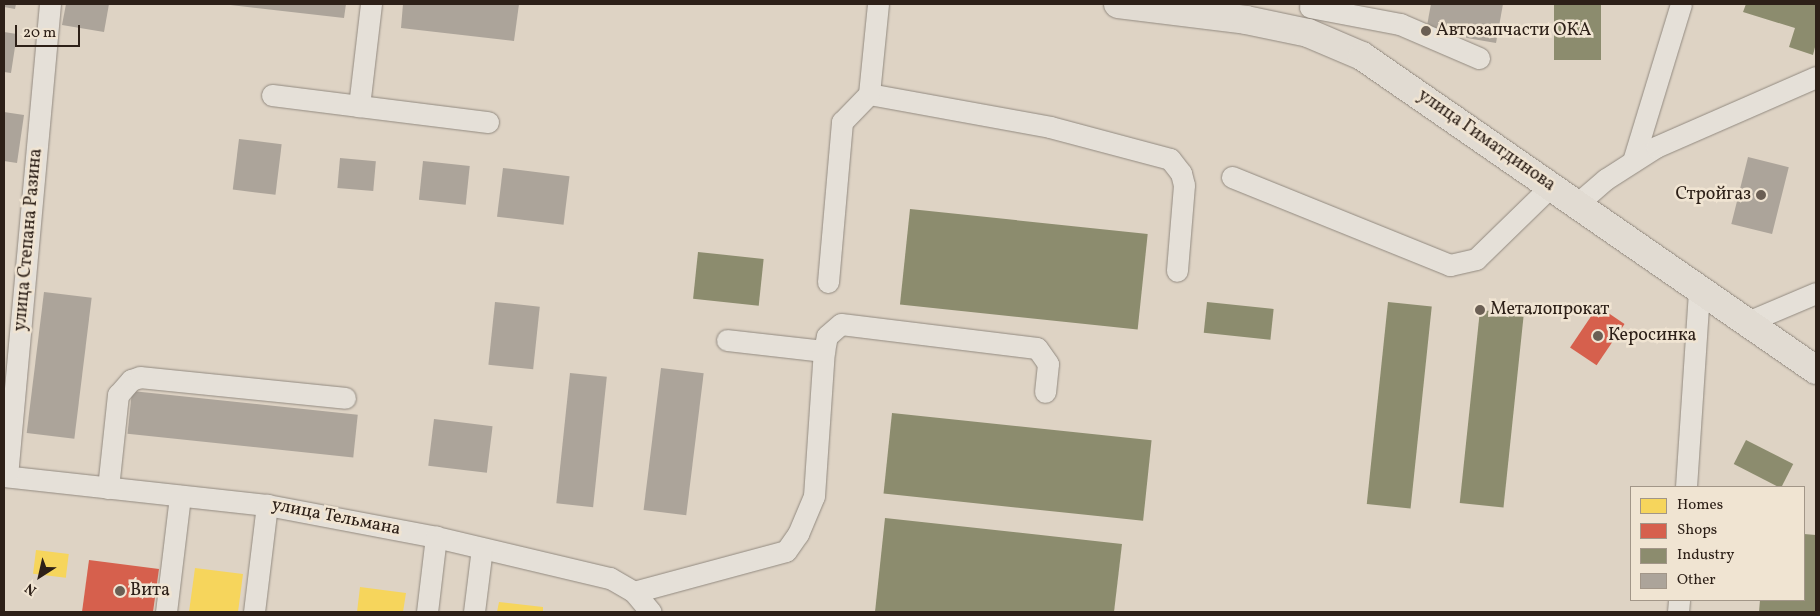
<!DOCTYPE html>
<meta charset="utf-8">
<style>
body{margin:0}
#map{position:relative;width:1820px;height:616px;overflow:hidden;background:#ded3c4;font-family:Vollkorn,serif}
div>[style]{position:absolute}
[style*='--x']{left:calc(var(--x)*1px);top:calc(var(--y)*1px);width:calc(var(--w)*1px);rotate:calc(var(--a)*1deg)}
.homes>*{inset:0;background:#f6d55c;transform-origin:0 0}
.shops>*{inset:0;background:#d6604d;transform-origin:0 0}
.industry>*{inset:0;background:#8c8c6e;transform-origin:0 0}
.building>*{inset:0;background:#aca49a;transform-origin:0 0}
.roads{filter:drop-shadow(0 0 1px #928a80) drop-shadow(0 0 1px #928a80)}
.minor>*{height:21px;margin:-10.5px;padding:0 10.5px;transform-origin:10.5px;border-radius:10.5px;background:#e5e0d8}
.major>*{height:28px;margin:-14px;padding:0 14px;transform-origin:14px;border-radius:14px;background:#e1dbd2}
.dots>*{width:14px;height:14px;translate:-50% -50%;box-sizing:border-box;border:2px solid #f0e4d2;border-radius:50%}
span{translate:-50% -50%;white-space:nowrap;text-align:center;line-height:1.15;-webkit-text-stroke:5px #f0e4d2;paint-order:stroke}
.poi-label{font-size:18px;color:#2d2018}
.left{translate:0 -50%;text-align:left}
.right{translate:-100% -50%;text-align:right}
.street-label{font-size:18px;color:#2d2018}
.frame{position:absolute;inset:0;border:5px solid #2d2018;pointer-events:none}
.legend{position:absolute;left:1630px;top:486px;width:175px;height:115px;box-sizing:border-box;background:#f0e4d2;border:1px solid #a29688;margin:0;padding:6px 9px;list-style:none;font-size:15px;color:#2d2018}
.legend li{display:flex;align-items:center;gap:10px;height:25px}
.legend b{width:25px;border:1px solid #a29688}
.north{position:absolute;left:15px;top:551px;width:50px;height:50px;-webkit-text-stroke:4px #f0e4d2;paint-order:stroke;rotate:215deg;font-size:14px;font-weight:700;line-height:20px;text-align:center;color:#2d2018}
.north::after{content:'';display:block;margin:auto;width:18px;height:22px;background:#2d2018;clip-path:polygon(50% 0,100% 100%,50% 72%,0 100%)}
.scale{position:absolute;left:15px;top:25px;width:65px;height:22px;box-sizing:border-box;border:2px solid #2d2018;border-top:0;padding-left:6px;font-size:15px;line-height:18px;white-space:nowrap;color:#2d2018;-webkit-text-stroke:4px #f0e4d2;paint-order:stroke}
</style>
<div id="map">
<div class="homes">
<i style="left:36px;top:550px;width:33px;height:24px;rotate:7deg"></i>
<i style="clip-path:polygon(195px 568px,243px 574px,238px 612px,189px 612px)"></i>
<i style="clip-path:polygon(360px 587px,406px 593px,403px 612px,357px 612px)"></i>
<i style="clip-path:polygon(499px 602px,543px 607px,543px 612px,497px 612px)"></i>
</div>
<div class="shops">
<i style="left:1598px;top:306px;width:32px;height:50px;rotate:34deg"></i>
<i style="clip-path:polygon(89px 560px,159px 569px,153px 612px,82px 612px)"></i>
</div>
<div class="industry">
<i style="left:1554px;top:4px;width:47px;height:56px"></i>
<i style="clip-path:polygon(1746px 4px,1816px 4px,1816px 43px,1813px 55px,1789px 47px,1795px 28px,1743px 12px)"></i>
<i style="left:910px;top:209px;width:239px;height:96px;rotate:6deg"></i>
<i style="left:698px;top:252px;width:66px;height:47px;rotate:6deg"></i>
<i style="left:1207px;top:302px;width:67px;height:31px;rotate:6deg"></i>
<i style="left:1388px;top:302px;width:44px;height:203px;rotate:6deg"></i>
<i style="left:1480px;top:310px;width:44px;height:194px;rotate:6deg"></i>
<i style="left:892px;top:413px;width:261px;height:81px;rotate:6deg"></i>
<i style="left:1746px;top:440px;width:53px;height:27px;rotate:27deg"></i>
<i style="clip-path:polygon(885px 518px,1122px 544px,1114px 612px,875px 612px)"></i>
<i style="clip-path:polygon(1804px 534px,1816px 535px,1816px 612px,1759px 612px,1760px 600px,1804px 600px)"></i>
</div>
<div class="building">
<i style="clip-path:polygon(4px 4px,16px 4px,15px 9px,4px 7px)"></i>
<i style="clip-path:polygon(66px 4px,109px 4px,104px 32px,62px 25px)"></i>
<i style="clip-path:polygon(222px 4px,346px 4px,344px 18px)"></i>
<i style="clip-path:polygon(403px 4px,519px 4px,514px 41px,401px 28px)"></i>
<i style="clip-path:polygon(1431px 4px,1503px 4px,1496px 43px,1426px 31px)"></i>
<i style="clip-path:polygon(4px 32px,17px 34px,11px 73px,4px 72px)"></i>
<i style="clip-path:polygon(4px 112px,24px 115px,17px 163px,4px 161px)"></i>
<i style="left:239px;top:139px;width:43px;height:51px;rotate:7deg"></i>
<i style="left:1748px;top:157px;width:42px;height:69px;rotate:14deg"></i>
<i style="left:340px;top:158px;width:36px;height:30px;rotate:5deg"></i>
<i style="left:423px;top:161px;width:47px;height:39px;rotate:6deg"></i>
<i style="left:503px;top:168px;width:67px;height:49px;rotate:7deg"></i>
<i style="left:44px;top:292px;width:48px;height:142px;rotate:7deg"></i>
<i style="left:495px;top:302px;width:45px;height:63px;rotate:6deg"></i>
<i style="left:661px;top:368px;width:43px;height:143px;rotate:7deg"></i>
<i style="left:570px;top:373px;width:37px;height:131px;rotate:6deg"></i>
<i style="left:132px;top:391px;width:227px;height:43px;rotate:6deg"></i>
<i style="left:434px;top:419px;width:59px;height:47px;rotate:7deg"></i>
</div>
<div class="roads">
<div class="minor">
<i style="--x:371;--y:4;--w:103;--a:96.7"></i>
<i style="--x:359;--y:106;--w:130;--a:7.1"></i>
<i style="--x:1310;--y:7;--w:92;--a:10.7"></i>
<i style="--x:1400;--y:24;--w:86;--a:23.3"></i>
<i style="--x:869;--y:94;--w:184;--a:10.3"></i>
<i style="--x:1050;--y:127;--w:124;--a:14.9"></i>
<i style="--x:1170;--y:159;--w:18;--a:52"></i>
<i style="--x:1181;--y:173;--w:12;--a:76"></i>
<i style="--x:1184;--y:185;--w:86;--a:94.7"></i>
<i style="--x:272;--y:95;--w:88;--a:7.2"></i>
<i style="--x:1633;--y:161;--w:164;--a:-73"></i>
<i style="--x:1232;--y:177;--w:235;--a:22"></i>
<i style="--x:1450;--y:265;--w:27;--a:-13"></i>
<i style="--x:1476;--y:259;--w:105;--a:-44.2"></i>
<i style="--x:1577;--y:204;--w:38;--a:-41"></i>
<i style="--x:1606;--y:179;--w:59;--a:-32.6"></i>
<i style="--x:1656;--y:147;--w:175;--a:-23.6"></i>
<i style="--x:828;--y:282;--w:161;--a:-85"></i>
<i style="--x:842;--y:122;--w:39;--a:-46"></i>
<i style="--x:869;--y:94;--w:90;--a:-84.3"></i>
<i style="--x:1745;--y:323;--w:77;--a:-22.9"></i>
<i style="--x:727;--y:340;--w:98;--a:6.5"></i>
<i style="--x:4;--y:476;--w:265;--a:6.3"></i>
<i style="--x:267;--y:505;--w:172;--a:10.7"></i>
<i style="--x:436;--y:537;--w:179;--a:13.3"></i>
<i style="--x:610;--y:578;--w:28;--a:30"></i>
<i style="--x:634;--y:592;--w:26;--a:50"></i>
<i style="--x:7;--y:476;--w:474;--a:-84.8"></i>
<i style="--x:1686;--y:487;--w:197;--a:-86.2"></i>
<i style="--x:108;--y:488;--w:94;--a:-83.9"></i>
<i style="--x:118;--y:395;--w:20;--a:-49"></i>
<i style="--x:131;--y:380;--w:9;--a:-18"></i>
<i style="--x:140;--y:377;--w:206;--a:5.8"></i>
<i style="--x:634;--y:592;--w:157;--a:-15.1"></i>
<i style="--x:786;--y:551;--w:21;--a:-55"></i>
<i style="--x:798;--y:534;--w:41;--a:-67.2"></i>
<i style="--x:814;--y:496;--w:145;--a:-86.1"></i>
<i style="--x:824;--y:351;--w:15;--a:-79"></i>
<i style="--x:827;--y:336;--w:18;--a:-41"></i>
<i style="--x:841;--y:324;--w:197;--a:7"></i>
<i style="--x:1037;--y:348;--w:19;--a:55"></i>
<i style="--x:1048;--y:364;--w:28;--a:96"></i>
<i style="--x:166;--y:612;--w:117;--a:-83.1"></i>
<i style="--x:254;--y:612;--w:108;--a:-83.1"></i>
<i style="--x:427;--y:612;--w:76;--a:-83.2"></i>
<i style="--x:474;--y:612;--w:64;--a:-82.9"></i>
<i style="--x:1678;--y:612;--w:12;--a:-85"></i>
</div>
<div class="major">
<i style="--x:1118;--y:4;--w:129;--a:7.1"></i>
<i style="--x:1246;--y:20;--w:63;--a:11.8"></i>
<i style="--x:1308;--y:33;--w:59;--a:23.1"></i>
<i style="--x:1362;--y:56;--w:552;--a:34.67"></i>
</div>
</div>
<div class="dots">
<i style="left:1426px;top:31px;background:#6b5f54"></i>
<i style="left:1761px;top:195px;background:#6b5f54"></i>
<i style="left:1480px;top:310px;background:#6b5f54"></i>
<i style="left:1598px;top:336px;background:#6b5f54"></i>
<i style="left:120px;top:591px;background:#6b5f54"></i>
</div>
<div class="poi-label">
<span class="left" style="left:1436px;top:31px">Автозапчасти ОКА</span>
<span class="right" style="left:1751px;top:195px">Стройгаз</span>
<span class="left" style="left:1490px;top:310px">Металопрокат</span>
<span class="left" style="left:1608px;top:336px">Керосинка</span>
<span class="left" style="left:130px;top:591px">Вита</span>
</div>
<div class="street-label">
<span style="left:1486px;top:141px;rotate:35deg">улица Гиматдинова</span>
<span style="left:29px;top:240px;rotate:-85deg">улица Степана Разина</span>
<span style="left:336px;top:518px;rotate:11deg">улица Тельмана</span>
</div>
<div class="frame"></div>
<ul class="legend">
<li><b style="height:14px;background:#f6d55c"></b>Homes</li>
<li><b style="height:14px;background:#d6604d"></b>Shops</li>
<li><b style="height:14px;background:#8c8c6e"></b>Industry</li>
<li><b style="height:14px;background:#aca49a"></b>Other</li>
</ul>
<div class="north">N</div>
<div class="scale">20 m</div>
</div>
